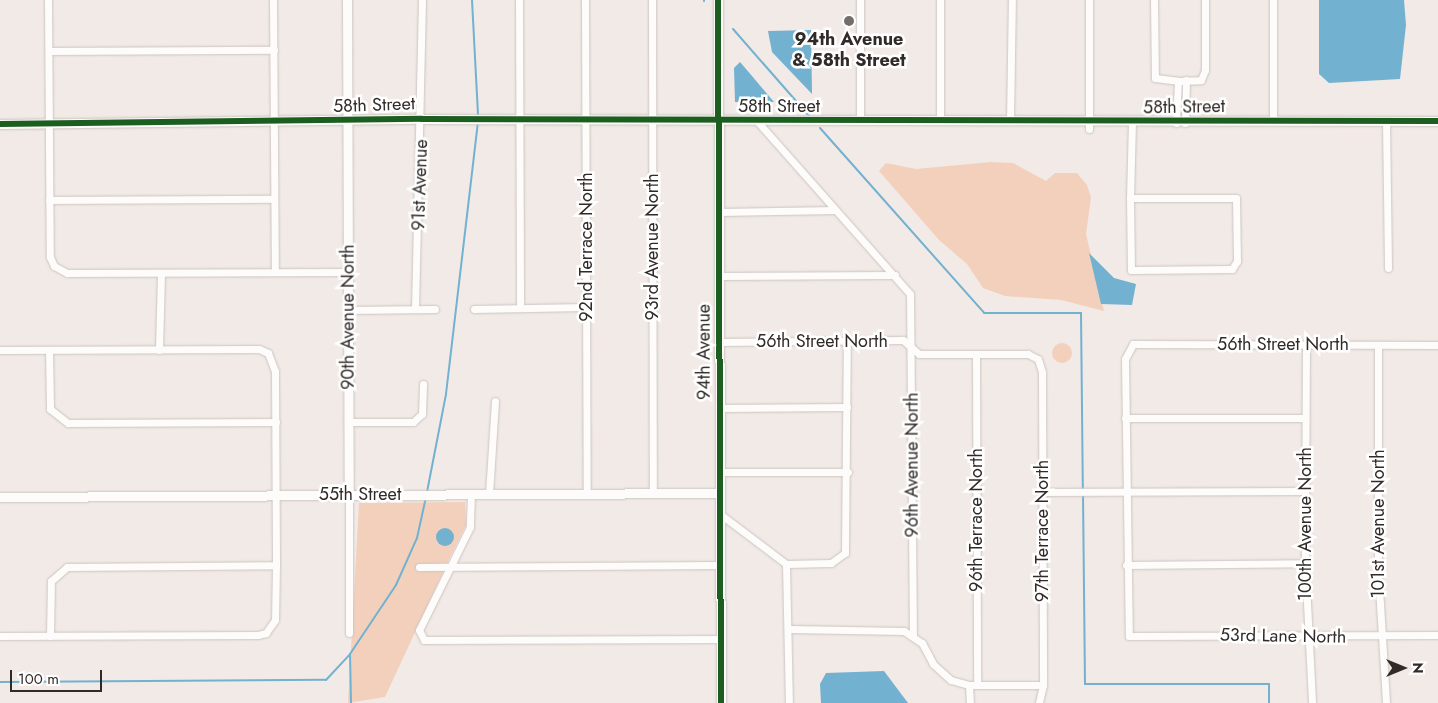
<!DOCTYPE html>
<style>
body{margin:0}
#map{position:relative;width:1438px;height:703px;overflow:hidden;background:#f2eae6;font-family:Jost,sans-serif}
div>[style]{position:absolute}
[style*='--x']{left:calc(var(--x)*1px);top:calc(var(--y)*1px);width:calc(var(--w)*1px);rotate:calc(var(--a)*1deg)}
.green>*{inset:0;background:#f3d0bc}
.round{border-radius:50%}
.water>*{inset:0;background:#73b1d0}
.stream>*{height:2px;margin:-1px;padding:0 1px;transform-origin:1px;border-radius:1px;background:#73b1d0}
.roads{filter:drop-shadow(0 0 1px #cac5c1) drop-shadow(0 0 1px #cac5c1)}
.minor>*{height:7px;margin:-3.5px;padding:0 3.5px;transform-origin:3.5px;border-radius:3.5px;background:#fdfcfb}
.tertiary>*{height:9px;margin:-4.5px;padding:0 4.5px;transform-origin:4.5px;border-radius:4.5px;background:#fdfcfb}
.cycleway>*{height:6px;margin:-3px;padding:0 3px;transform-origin:3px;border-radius:3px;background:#1b5e20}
.dots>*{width:14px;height:14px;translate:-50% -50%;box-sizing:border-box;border:2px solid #fff;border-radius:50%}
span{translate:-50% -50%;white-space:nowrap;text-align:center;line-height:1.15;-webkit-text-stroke:5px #fff;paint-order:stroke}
.poi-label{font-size:18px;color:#302b28;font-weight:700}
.street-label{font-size:18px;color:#302b28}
.north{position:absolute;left:1378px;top:643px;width:50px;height:50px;-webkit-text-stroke:4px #fff;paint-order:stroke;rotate:90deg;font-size:14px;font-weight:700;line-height:20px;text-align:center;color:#302b28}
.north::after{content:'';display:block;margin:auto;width:18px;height:22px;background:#302b28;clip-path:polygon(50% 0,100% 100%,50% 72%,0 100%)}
.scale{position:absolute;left:10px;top:670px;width:92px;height:22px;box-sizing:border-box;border:2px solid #302b28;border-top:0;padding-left:6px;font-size:15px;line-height:18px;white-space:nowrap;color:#302b28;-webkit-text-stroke:4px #fff;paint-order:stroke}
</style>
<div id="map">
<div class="green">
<i style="clip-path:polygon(991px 162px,1013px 163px,1046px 181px,1055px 173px,1077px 173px,1087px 185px,1091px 197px,1086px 234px,1104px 311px,1061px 300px,1005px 296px,983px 288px,967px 264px,939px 240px,879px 171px,886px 163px,916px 169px)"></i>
<i class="round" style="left:1052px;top:343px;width:20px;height:20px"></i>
<i style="clip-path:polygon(465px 502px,466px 525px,447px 563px,416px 565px,416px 571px,444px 570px,385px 697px,348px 703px,359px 503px)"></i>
</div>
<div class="water">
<i style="clip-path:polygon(1319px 0,1404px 0,1406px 25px,1400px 79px,1329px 83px,1319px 74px)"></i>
<i style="clip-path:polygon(811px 30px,812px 94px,772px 52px,768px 31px)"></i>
<i style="clip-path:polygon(740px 62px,752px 76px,774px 102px,735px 102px,734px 68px)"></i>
<i style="clip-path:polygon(1089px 253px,1114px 278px,1136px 284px,1132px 305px,1101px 304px)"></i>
<i class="round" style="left:436px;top:528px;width:18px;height:18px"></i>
<i style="clip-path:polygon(884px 671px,908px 703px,821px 703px,820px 684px,826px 673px)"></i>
</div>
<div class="stream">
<i style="--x:472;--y:0;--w:116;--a:87"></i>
<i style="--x:704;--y:0;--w:1;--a:90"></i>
<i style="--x:733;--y:29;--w:117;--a:48.8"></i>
<i style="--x:820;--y:128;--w:247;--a:48.4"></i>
<i style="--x:984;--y:313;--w:97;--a:0"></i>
<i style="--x:1081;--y:313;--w:177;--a:89.4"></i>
<i style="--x:427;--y:492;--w:100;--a:-79"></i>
<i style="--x:446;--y:394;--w:275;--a:-83.3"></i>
<i style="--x:1083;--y:494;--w:190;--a:89.4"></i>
<i style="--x:1085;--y:684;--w:184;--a:0"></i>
<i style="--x:1269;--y:684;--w:19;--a:90"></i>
<i style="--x:350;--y:654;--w:49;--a:88.8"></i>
<i style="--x:0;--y:682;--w:326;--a:-0.4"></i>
<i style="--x:326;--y:680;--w:35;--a:-47"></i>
<i style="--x:350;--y:654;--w:83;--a:-56.3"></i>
<i style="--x:396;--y:585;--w:51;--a:-65.9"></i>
<i style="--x:417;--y:538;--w:42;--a:-77.6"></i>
</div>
<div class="roads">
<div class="minor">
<i style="--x:48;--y:0;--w:257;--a:89.6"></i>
<i style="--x:50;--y:257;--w:10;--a:66"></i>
<i style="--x:54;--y:266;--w:15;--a:28"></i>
<i style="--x:67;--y:273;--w:281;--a:-0.2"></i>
<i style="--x:273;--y:0;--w:272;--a:89.6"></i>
<i style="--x:519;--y:0;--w:308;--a:89.8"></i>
<i style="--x:585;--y:0;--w:493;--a:89.8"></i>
<i style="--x:652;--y:0;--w:493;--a:89.9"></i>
<i style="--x:940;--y:0;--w:121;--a:90"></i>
<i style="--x:1154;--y:0;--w:78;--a:89.3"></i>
<i style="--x:1155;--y:78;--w:23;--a:7"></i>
<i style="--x:1178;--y:81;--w:23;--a:-2"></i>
<i style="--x:1201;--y:80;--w:11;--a:-68"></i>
<i style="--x:1205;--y:70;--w:70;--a:-90"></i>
<i style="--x:49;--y:51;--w:225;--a:-0.3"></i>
<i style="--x:757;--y:121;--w:231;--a:48.5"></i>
<i style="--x:910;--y:294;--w:342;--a:89.5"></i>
<i style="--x:860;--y:121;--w:121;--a:-90"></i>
<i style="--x:1010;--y:121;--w:121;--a:-89.1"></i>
<i style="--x:1273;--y:121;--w:121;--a:-90"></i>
<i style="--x:1386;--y:122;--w:146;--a:89.2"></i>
<i style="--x:1176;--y:123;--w:42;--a:-87.3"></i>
<i style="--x:1185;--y:123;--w:43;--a:-88.7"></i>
<i style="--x:1089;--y:129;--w:129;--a:-90"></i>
<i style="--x:1130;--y:198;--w:106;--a:0"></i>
<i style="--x:1236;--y:198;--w:63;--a:89.1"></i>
<i style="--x:1237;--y:261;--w:9;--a:122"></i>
<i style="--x:1232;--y:269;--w:101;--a:179.4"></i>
<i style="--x:1131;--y:270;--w:72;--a:-90.8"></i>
<i style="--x:1130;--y:198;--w:75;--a:-88.5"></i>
<i style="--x:49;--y:200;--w:225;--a:-0.3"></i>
<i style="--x:719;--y:212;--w:116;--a:-1"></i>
<i style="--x:719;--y:276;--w:176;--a:-0.3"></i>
<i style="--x:415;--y:309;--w:309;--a:-88.7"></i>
<i style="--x:474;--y:309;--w:112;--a:-1"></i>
<i style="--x:348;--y:310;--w:87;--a:-0.7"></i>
<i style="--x:719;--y:342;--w:184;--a:-0.6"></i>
<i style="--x:903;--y:340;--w:21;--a:41"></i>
<i style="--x:919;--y:354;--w:109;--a:0"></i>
<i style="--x:1028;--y:354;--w:11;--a:27"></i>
<i style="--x:1038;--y:359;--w:14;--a:73"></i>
<i style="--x:1042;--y:372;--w:313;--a:89.8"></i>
<i style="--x:1043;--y:685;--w:18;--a:103"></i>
<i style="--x:1306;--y:344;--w:219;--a:90.3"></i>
<i style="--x:1305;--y:563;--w:140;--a:87.1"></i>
<i style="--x:1378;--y:345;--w:226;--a:90"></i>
<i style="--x:1378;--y:571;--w:132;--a:86.5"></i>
<i style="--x:1438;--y:345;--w:305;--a:-179.8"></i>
<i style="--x:1133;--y:344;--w:17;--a:118"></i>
<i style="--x:1125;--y:359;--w:277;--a:89.2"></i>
<i style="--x:1129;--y:636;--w:309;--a:-0.2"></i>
<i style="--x:0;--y:350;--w:259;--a:-0.2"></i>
<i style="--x:259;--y:349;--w:10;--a:24"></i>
<i style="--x:268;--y:353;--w:19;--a:69"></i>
<i style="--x:275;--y:371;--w:194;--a:89.7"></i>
<i style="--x:276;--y:565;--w:55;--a:91"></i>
<i style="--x:275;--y:620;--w:16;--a:125"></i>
<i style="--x:266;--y:633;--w:8;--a:166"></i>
<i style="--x:258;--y:635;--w:258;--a:179.8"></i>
<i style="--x:49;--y:350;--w:59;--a:89"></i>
<i style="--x:50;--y:409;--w:23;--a:38"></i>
<i style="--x:68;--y:423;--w:208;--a:-0.3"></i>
<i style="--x:159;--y:350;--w:76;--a:-88.5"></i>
<i style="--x:976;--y:355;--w:330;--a:89.8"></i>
<i style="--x:719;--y:408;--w:128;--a:-0.4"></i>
<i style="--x:1125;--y:418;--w:180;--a:0"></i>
<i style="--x:348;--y:422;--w:65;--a:0"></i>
<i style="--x:413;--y:422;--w:12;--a:-42"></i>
<i style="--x:422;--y:414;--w:30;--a:-88"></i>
<i style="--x:720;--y:472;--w:128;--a:0"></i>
<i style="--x:1042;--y:492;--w:263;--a:-0.2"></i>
<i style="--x:349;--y:494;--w:139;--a:90"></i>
<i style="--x:471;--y:494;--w:33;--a:92"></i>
<i style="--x:470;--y:527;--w:115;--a:116.3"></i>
<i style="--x:419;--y:630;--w:11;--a:63"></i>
<i style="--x:424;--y:640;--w:297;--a:-0.2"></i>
<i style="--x:489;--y:494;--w:93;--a:-86.3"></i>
<i style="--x:720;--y:514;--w:83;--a:37.1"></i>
<i style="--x:786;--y:564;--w:139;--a:88.8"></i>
<i style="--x:786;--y:564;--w:45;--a:-1.3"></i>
<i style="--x:831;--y:563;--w:17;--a:-36"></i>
<i style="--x:845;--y:553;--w:212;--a:-89.5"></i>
<i style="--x:1126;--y:565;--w:179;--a:-0.6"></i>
<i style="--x:419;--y:567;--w:301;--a:-0.4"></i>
<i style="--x:789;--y:629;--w:115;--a:1"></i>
<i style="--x:904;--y:631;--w:22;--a:34"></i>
<i style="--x:922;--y:643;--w:24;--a:62"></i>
<i style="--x:933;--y:664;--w:24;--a:42"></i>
<i style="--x:951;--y:680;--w:19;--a:16"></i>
<i style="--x:969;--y:685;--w:74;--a:0"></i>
<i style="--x:50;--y:636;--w:55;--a:-89"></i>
<i style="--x:51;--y:581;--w:21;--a:-41"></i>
<i style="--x:67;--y:567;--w:209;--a:-0.5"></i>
<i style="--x:969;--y:685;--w:18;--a:87"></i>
</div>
<div class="tertiary">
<i style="--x:347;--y:0;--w:494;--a:89.8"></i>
<i style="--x:718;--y:0;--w:703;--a:89.76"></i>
<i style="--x:0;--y:124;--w:422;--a:-0.7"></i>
<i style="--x:422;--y:119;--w:1016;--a:0.11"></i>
<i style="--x:0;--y:497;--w:719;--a:-0.32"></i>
</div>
</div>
<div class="cycleway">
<i style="--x:718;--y:0;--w:703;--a:89.76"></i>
<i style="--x:0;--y:124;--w:422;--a:-0.7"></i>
<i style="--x:422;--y:119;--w:1016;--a:0.11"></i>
</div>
<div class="dots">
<i style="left:849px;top:21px;background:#746e6a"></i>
</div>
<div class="poi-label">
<span style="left:849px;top:50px">94th Avenue<br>&amp; 58th Street</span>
</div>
<div class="street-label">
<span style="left:374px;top:105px;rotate:-2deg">58th Street</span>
<span style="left:779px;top:106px">58th Street</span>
<span style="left:1184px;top:107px;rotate:-1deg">58th Street</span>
<span style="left:420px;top:185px;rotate:-88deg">91st Avenue</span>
<span style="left:586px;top:247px;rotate:-90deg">92nd Terrace North</span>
<span style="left:652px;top:247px;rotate:-90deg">93rd Avenue North</span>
<span style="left:348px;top:317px;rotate:-90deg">90th Avenue North</span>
<span style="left:822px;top:341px">56th Street North</span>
<span style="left:1283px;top:344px">56th Street North</span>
<span style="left:704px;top:352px;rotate:-90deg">94th Avenue</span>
<span style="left:912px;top:465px;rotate:-90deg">96th Avenue North</span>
<span style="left:360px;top:494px">55th Street</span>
<span style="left:976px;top:520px;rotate:-90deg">96th Terrace North</span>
<span style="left:1305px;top:524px;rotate:-90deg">100th Avenue North</span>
<span style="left:1378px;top:524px;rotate:-90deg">101st Avenue North</span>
<span style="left:1042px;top:531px;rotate:-90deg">97th Terrace North</span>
<span style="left:1283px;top:636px;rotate:1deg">53rd Lane North</span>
</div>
<div class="north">N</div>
<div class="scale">100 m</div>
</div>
